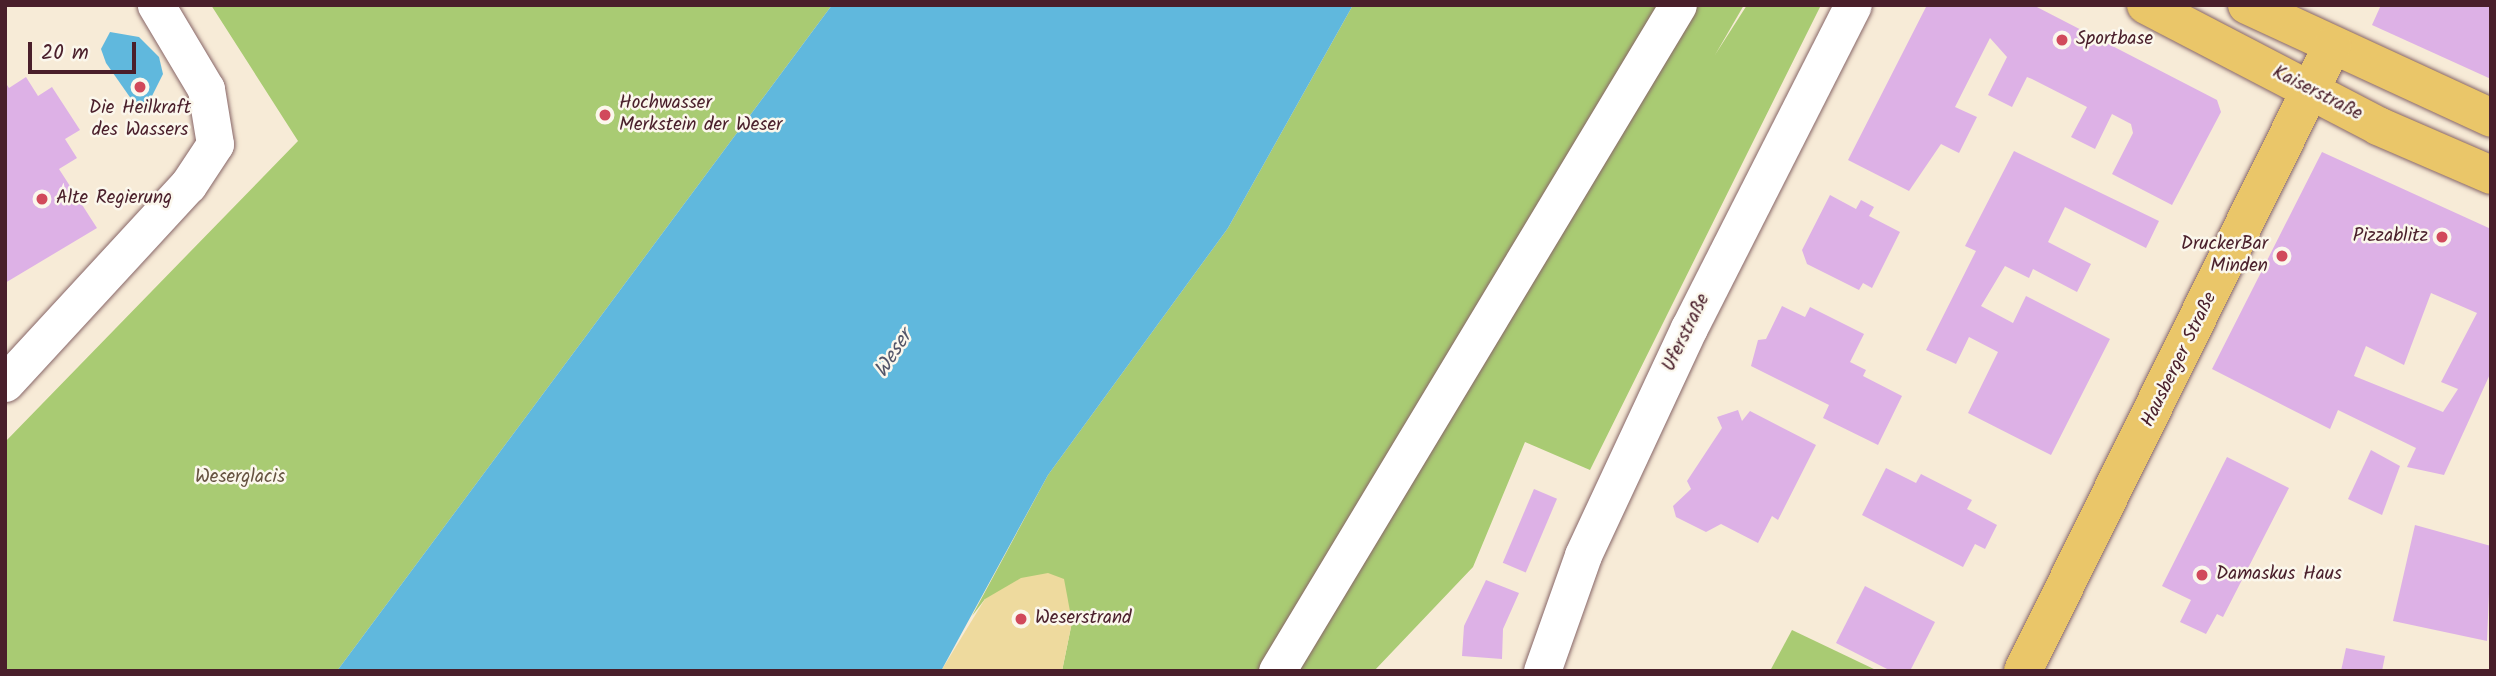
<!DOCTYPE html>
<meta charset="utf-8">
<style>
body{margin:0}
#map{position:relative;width:2496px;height:676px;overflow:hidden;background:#f7ebd7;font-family:Kalam,sans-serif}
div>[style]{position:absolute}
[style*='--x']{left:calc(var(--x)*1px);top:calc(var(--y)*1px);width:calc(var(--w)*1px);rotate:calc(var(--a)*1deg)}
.green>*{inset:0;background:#a9cb73}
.sand>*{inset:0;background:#eeda9e}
.water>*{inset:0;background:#60b8dd}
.building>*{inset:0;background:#ddb1e6;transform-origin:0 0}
.roads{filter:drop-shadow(0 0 2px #876667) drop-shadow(0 0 2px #876667)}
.minor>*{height:37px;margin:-18.5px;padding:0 18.5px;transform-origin:18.5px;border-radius:18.5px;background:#fff}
.major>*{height:38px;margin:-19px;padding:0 19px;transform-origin:19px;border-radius:19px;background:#eac669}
.dots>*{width:19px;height:19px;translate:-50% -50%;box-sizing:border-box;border:4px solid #fbf7ec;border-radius:50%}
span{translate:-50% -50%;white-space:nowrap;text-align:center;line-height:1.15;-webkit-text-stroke:5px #fbf7ec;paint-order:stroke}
.poi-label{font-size:19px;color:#4a1f2b}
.left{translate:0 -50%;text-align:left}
.right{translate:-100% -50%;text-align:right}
.street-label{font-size:19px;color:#4a1f2b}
.park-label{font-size:19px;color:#665341}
.water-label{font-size:21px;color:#525569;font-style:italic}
.frame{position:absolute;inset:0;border:7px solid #4a1f2b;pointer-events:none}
.scale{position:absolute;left:28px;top:42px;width:108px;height:32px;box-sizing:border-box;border:4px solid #4a1f2b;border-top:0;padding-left:9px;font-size:21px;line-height:24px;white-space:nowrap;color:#4a1f2b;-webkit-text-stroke:5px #fbf7ec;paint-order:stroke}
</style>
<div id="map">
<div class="green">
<i style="clip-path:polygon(211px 5px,832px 5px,337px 671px,5px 671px,5px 442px,298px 141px)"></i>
<i style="clip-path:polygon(1353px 5px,1744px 5px,1715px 55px,1747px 5px,1821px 5px,1590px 470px,1525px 442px,1473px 567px,1374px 671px,1062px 671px,1072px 622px,985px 599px,972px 616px,1048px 475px,1228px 228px)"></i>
<i style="clip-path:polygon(1792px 630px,1878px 671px,1770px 671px)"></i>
</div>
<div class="sand">
<i style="clip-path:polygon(1048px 573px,1064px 579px,1072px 622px,1062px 671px,941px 671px,985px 599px,1021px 578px)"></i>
</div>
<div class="water">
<i style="clip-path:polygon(832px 5px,1353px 5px,1228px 228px,1048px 475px,941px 671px,337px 671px)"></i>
<i style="clip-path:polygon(110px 32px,139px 37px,159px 57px,163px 74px,147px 106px,134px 103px,106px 63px,101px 49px)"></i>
</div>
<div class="building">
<i style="clip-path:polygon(1927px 5px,2033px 5px,2217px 100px,2221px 112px,2172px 205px,2112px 174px,2133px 133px,2131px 124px,2112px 114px,2095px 149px,2071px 137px,2087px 107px,2032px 79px,2027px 77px,2012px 107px,1988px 95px,2007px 57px,1990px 38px,1955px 107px,1977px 117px,1959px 153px,1941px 144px,1909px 191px,1848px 160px)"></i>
<i style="clip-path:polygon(2381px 5px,2491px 5px,2491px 79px,2372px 25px)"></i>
<i style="clip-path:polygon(26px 77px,38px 96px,52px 87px,80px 130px,65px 139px,77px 158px,59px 169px,97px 228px,5px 283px,5px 82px,9px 88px)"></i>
<i style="clip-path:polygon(2014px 151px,2159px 221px,2146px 248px,2065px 207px,2048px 242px,2091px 264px,2077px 292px,2033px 269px,2029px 278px,2005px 266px,1981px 306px,2013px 323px,2026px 296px,2110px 339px,2051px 455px,1968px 413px,1998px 352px,1969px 337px,1956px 364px,1926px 350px,1976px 251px,1965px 246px)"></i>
<i style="clip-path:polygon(evenodd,2322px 152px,2491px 229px,2491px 372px,2444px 475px,2407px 467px,2416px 448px,2338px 410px,2330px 429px,2212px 369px,2322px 152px,2431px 293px,2477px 313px,2441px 382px,2458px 389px,2443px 412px,2354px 376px,2366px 346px,2404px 365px,2431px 293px)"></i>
<i style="clip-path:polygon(1830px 195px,1856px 209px,1861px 200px,1874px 207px,1869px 216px,1900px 232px,1872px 288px,1863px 283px,1859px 290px,1807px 264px,1802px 250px)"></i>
<i style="clip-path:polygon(1782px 306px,1805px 317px,1810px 307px,1864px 334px,1850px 362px,1866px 370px,1863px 376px,1902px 396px,1878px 445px,1823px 418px,1829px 405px,1751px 366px,1758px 340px,1766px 339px)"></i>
<i style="clip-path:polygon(1738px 410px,1742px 421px,1750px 411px,1816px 445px,1778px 520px,1772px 516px,1758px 543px,1721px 524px,1706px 532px,1676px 517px,1673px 506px,1691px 489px,1687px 481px,1722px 428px,1717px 417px)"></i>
<i style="clip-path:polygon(2371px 450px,2400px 466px,2382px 515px,2348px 499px)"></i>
<i style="clip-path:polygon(2227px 457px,2289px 488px,2223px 617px,2217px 614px,2206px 634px,2180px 622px,2191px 600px,2162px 586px)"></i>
<i style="clip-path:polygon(1886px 468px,1916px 483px,1921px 474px,1972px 500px,1967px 509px,1997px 525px,1985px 549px,1975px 544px,1963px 567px,1862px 515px)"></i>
<i style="left:1534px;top:489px;width:25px;height:80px;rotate:23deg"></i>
<i style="clip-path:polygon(2415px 525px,2491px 546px,2487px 641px,2393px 621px)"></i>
<i style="clip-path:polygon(1486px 580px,1519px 593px,1503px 629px,1502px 659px,1462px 656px,1464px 626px)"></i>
<i style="clip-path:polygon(1865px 586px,1935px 622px,1910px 671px,1891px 671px,1836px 643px)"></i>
<i style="clip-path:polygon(2346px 648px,2385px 656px,2382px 671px,2341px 671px)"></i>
</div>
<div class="roads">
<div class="minor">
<i style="--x:5;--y:383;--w:270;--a:-47.3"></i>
<i style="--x:188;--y:185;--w:49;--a:-56.6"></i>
<i style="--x:215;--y:144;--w:56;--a:-99.3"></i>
<i style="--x:206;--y:89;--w:98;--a:-120.8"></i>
<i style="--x:1277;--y:671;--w:777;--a:-58.95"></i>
<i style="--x:1542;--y:671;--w:123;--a:-70.5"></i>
<i style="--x:1583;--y:555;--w:251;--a:-65"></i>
<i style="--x:1689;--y:328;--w:362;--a:-63.1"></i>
</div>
<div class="major">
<i style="--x:2146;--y:5;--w:262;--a:27.5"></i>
<i style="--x:2378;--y:126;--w:123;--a:23.4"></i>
<i style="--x:2247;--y:5;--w:269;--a:24.8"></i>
<i style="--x:2023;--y:671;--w:697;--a:-63.69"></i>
</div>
</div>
<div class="dots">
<i style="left:2062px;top:40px;background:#d1495b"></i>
<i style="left:140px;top:87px;background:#d1495b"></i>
<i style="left:605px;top:115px;background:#d1495b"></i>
<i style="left:42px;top:199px;background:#d1495b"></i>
<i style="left:2442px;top:237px;background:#d1495b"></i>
<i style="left:2282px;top:256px;background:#d1495b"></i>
<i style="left:2202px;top:575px;background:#d1495b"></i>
<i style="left:1021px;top:619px;background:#d1495b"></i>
</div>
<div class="poi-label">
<span class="left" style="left:2076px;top:40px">Sportbase</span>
<span class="left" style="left:619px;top:115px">Hochwasser<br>Merkstein der Weser</span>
<span style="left:140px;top:120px">Die Heilkraft<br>des Wassers</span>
<span class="left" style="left:56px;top:199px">Alte Regierung</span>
<span class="right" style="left:2428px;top:237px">Pizzablitz</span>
<span class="right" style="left:2268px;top:256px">DruckerBar<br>Minden</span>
<span class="left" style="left:2216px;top:575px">Damaskus Haus</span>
<span class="left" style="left:1035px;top:619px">Weserstrand</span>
</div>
<div class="street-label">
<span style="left:2317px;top:94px;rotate:27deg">Kaiserstraße</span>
<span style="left:1687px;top:333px;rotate:-64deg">Uferstraße</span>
<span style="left:2180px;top:360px;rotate:-64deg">Hausberger Straße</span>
</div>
<div class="park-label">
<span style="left:240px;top:478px">Weserglacis</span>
</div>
<div class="water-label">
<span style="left:894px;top:354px;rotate:-57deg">Weser</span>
</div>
<div class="frame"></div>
<div class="scale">20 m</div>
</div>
